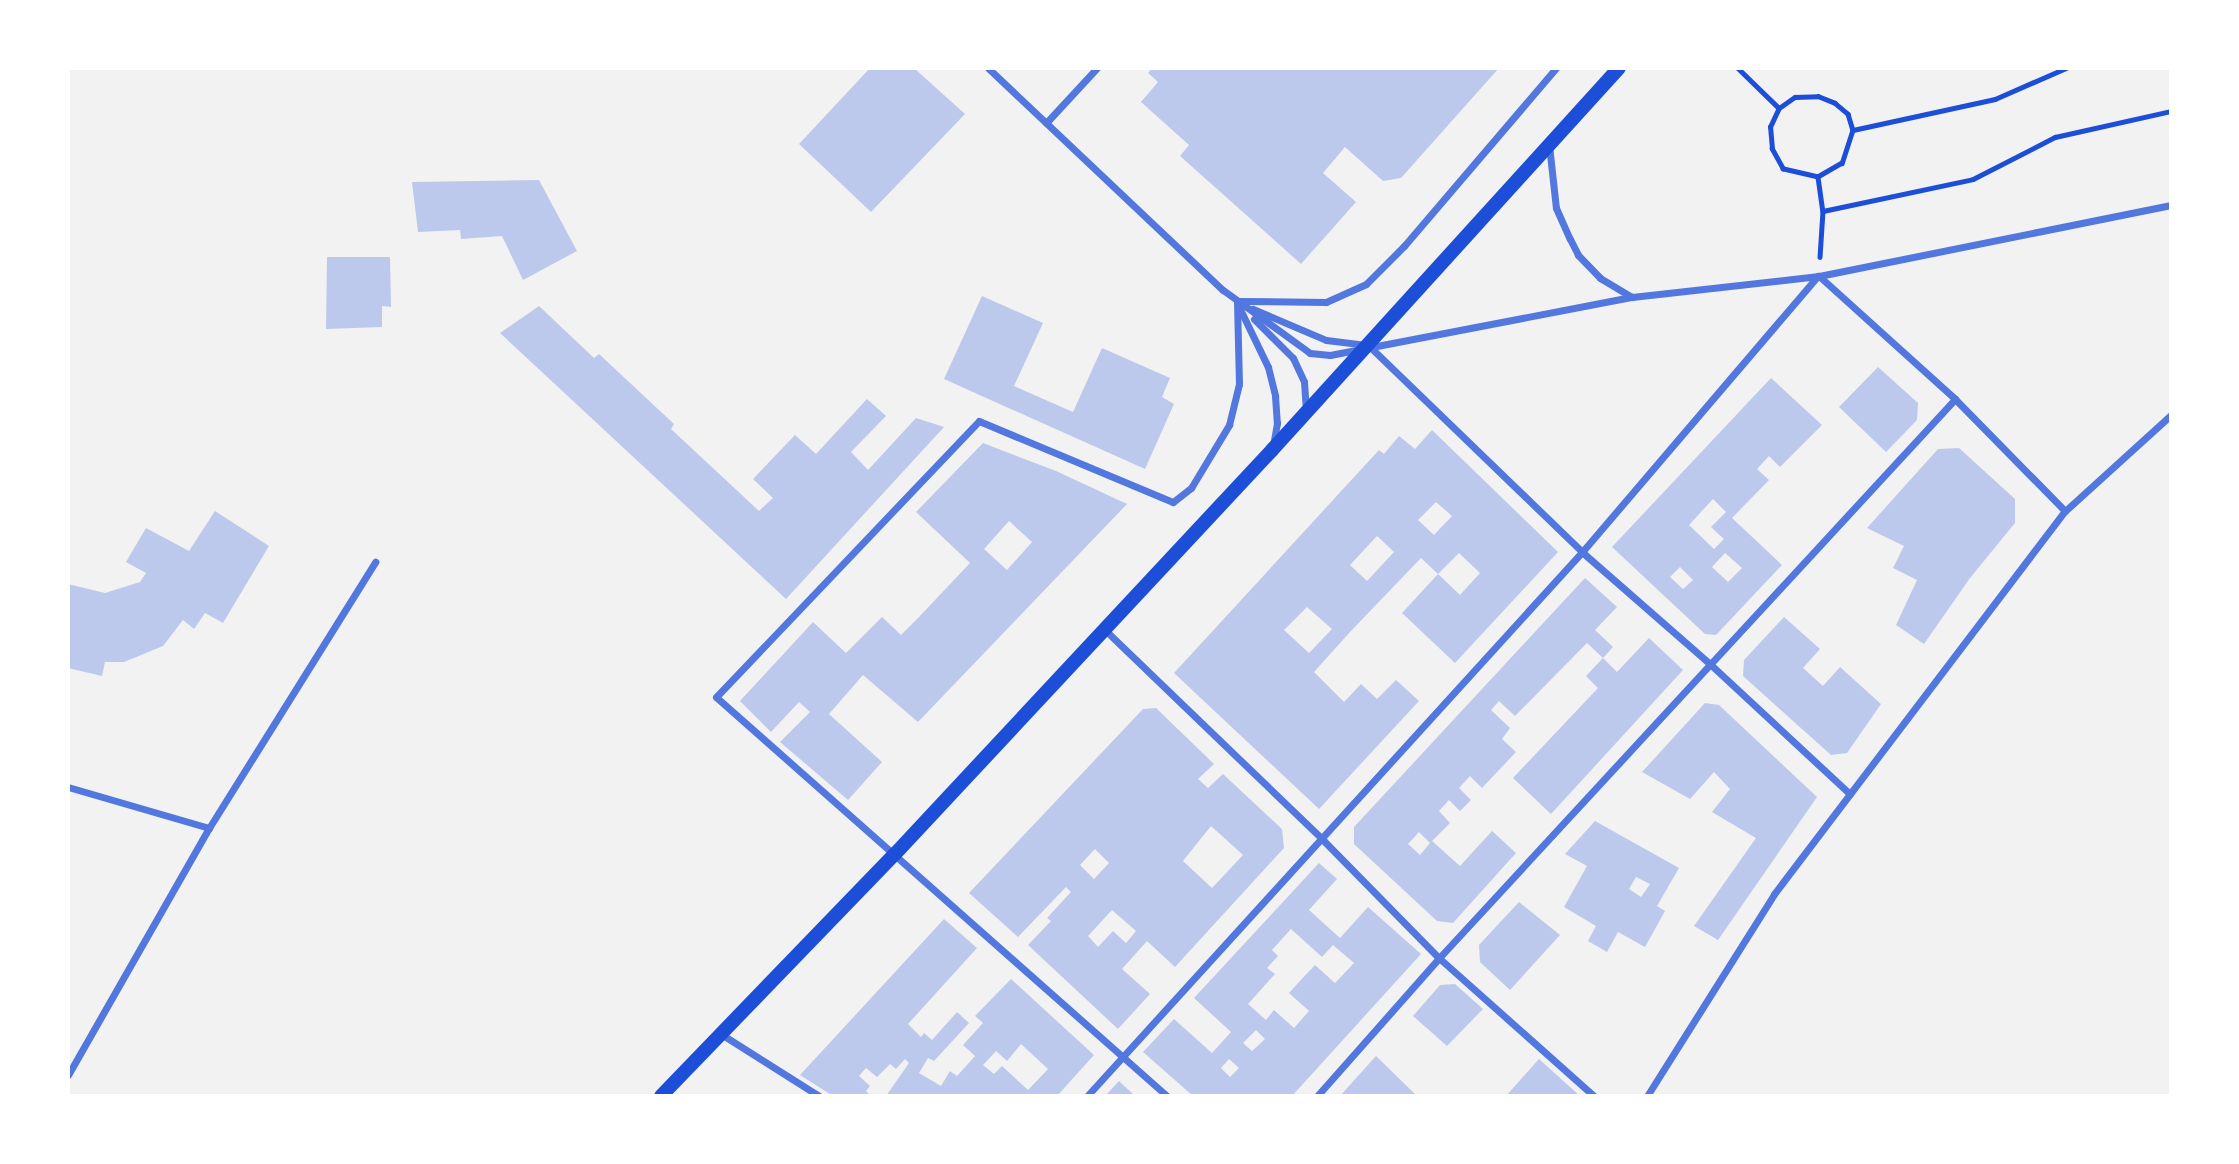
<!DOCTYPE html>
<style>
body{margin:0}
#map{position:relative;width:2239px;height:1164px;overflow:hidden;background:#f2f2f2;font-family:Ubuntu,sans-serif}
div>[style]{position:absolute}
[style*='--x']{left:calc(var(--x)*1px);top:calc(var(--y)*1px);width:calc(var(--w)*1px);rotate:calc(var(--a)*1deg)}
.building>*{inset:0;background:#bdc9ec}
.path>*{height:4.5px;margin:-2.25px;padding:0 2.25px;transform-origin:2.25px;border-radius:2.25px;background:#1d4ed8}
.minor>*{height:7px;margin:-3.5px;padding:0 3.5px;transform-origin:3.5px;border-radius:3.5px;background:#5277de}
.secondary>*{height:14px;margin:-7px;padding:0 7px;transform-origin:7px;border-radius:7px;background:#1d4ed8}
span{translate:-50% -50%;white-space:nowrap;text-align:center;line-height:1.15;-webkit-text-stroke:7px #fff;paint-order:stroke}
.frame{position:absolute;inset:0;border:70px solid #fff;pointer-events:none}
</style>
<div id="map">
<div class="building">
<i style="clip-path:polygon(870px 68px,914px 68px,965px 114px,871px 212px,799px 144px)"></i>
<i style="clip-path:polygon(1152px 68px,1499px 68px,1401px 178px,1383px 181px,1345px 147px,1323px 173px,1356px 202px,1301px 264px,1180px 156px,1189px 145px,1141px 102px,1158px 82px,1148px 73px)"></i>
<i style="clip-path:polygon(539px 180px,577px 251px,523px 280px,502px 236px,461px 239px,460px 230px,418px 232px,412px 182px)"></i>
<i style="clip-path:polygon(327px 257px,390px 257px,391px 307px,382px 306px,382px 327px,326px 329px)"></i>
<i style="clip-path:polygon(982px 296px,1043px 323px,1014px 386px,1073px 412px,1102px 348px,1170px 378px,1162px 397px,1174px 404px,1145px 469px,944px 379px)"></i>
<i style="clip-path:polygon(539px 306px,594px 358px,599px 354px,674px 424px,671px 429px,759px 511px,773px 498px,753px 479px,795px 435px,816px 454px,867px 399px,886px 416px,851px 452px,868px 470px,916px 418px,944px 427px,786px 599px,500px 333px)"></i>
<i style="clip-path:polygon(1878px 367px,1918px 403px,1917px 420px,1886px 452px,1839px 407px)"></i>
<i style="clip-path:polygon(evenodd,1771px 378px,1822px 425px,1780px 467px,1769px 456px,1757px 469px,1769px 480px,1732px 518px,1782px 565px,1716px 635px,1705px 634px,1612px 547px,1771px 378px,1713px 499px,1726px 512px,1711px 527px,1724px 539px,1714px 549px,1689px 525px,1713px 499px,1771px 378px,1725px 553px,1742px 568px,1728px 582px,1712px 567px,1725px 553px,1771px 378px,1680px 567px,1693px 580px,1683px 589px,1670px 577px,1680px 567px)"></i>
<i style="clip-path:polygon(evenodd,1432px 430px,1558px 552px,1455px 663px,1402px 613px,1438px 574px,1421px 558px,1350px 632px,1314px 672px,1344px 702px,1361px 684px,1377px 699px,1396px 680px,1419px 701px,1319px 809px,1174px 673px,1379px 450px,1384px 454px,1399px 436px,1415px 449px,1432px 430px,1436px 502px,1452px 516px,1434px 535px,1418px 520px,1436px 502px,1432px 430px,1377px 536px,1394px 552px,1367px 581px,1350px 565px,1377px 536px,1432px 430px,1459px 553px,1480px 573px,1460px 595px,1438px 574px,1459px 553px,1432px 430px,1307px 607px,1332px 629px,1309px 653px,1284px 630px,1307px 607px)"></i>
<i style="clip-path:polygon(evenodd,983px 443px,1056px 471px,1127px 504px,918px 722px,863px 675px,829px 714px,882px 762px,848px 800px,780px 742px,810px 712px,799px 702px,771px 732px,740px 701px,813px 622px,846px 653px,882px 617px,901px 635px,919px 617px,970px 563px,916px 512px,983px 443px,1009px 521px,1032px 542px,1007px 570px,984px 549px,1009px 521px)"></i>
<i style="clip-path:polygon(1959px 448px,2015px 499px,2015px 523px,1970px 578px,1924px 644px,1896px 625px,1917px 580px,1893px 568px,1904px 546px,1867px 528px,1938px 449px)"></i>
<i style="clip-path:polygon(215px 511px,269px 546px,223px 623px,205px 613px,194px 629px,183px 620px,163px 646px,124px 662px,105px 662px,102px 676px,68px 668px,68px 584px,105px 593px,140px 582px,146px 573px,126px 562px,146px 528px,189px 551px)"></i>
<i style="clip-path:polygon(evenodd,1585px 578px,1617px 607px,1595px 630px,1613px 647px,1603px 658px,1587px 643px,1515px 716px,1499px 701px,1491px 710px,1510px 728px,1502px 739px,1516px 752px,1482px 788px,1470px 776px,1459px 788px,1471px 800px,1460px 811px,1449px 800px,1439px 811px,1450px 823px,1432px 841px,1460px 866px,1492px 831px,1516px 853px,1453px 923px,1437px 921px,1354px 844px,1354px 827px,1585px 578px,1419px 832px,1430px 843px,1420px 855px,1408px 844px,1419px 832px)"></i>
<i style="clip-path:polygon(1784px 617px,1820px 649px,1803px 668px,1823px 686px,1840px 667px,1881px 704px,1847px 753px,1831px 755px,1743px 676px,1744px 660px)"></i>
<i style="clip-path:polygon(1649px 638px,1683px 670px,1551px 814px,1513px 778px,1598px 688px,1586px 676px,1603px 658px,1617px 672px)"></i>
<i style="clip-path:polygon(1705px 703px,1719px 705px,1817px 797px,1718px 940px,1694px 926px,1756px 838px,1712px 812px,1730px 789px,1714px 772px,1690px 799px,1642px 772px)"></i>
<i style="clip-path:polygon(evenodd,1156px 708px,1214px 764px,1198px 779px,1208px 788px,1223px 774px,1282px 829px,1284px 848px,1175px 967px,1147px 941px,1122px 969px,1150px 994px,1118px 1029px,1028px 945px,1051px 921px,1047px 918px,1071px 892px,1066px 887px,1018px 937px,969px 893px,1143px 709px,1156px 708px,1211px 826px,1243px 855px,1212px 888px,1183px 861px,1211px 826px,1156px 708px,1095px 849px,1109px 863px,1094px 879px,1080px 865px,1095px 849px,1156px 708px,1112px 910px,1136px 931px,1126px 943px,1113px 931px,1098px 947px,1088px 936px,1112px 910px)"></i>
<i style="clip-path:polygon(evenodd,1595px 821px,1679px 868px,1657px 906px,1665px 911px,1645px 947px,1618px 932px,1607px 952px,1588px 941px,1596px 926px,1564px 907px,1587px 866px,1565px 854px,1595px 821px,1636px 877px,1650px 884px,1641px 897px,1629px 889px,1636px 877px)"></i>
<i style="clip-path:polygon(evenodd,1319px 863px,1337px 879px,1309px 910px,1340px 938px,1368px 907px,1421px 954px,1292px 1096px,1193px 1096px,1143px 1052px,1174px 1019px,1212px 1053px,1231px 1032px,1194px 998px,1319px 863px,1291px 929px,1322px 957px,1333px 945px,1354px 963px,1335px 983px,1315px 965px,1299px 982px,1289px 993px,1309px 1011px,1294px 1028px,1274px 1010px,1266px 1020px,1248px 1004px,1275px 974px,1267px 968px,1278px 956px,1272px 950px,1291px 929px,1319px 863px,1256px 1030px,1265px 1039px,1252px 1051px,1243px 1043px,1256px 1030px,1319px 863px,1229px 1059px,1239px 1068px,1230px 1077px,1221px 1068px,1229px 1059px)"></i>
<i style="clip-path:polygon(1519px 902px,1560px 935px,1510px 990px,1480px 962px,1479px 945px)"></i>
<i style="clip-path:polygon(evenodd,944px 919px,977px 948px,908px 1024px,921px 1037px,924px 1033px,932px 1040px,957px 1012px,969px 1023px,934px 1061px,928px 1058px,919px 1073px,941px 1086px,950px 1071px,957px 1076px,975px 1056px,963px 1045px,983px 1023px,975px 1016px,1011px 979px,1094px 1055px,1057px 1096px,886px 1096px,909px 1063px,905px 1059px,896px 1069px,890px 1064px,877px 1077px,866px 1068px,859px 1076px,870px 1086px,866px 1091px,871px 1096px,833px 1096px,800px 1075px,944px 919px,1021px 1044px,1048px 1069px,1028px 1090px,1002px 1066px,994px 1074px,983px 1065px,996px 1051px,1007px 1061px,1021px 1044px)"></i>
<i style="clip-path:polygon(1455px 984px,1483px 1009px,1447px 1046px,1413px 1016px,1440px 985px)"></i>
<i style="clip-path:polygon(1376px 1056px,1417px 1096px,1340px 1096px)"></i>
<i style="clip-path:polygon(1539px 1059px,1580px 1096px,1506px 1096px)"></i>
<i style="clip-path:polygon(1119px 1081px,1135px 1096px,1105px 1096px)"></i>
</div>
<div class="path">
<i style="--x:1738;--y:68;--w:57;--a:44.3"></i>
<i style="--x:1818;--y:96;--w:18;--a:22"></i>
<i style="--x:1835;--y:103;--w:17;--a:40"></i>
<i style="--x:1848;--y:114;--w:17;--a:73"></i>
<i style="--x:1853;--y:130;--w:35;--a:108"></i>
<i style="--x:1842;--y:163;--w:28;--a:150"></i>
<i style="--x:1818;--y:177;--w:36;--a:-167"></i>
<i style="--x:1783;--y:169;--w:23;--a:-119"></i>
<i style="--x:1772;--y:149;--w:22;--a:-95"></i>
<i style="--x:1770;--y:127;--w:21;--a:-65"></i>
<i style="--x:1779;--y:108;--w:19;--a:-35"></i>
<i style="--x:1795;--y:97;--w:23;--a:-2"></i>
<i style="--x:1853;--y:130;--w:145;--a:-12.3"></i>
<i style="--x:1995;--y:99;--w:77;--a:-23.6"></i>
<i style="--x:1818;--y:177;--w:34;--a:82"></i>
<i style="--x:1823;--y:211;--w:46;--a:93.7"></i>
<i style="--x:1823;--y:211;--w:153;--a:-12"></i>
<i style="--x:1973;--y:179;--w:92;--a:-27.1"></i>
<i style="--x:2055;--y:137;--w:119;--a:-12.6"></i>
</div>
<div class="minor">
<i style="--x:988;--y:68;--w:323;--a:43.4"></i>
<i style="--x:1223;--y:290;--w:107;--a:35.9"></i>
<i style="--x:1310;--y:353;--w:20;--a:6"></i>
<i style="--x:1330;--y:355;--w:308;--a:-10.9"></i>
<i style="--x:1632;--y:297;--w:188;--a:-6.4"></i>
<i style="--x:1819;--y:276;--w:359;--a:-11.4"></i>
<i style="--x:1046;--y:123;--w:75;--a:-47.2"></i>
<i style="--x:1549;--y:145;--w:63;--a:83.7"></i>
<i style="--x:1556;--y:208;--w:34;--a:66"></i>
<i style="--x:1570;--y:239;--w:18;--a:63"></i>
<i style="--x:1578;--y:255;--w:32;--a:46"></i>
<i style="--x:1600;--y:278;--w:37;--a:31"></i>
<i style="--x:1819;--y:276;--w:183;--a:42.1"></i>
<i style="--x:1955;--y:399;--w:157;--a:45.5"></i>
<i style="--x:1237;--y:301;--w:89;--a:0.6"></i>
<i style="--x:1326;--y:302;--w:44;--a:-24.2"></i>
<i style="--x:1366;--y:284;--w:54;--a:-45"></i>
<i style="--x:1404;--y:246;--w:234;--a:-49.5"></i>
<i style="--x:1238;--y:305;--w:69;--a:64.2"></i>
<i style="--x:1268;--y:367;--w:30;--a:76"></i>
<i style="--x:1275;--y:396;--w:27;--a:86"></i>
<i style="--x:1277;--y:423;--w:23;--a:100"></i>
<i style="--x:1253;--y:309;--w:79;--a:23"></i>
<i style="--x:1326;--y:340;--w:38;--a:7"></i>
<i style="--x:1254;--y:319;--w:55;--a:45"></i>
<i style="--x:1293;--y:358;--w:26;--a:65"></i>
<i style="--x:1304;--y:382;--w:29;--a:86"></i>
<i style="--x:1368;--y:345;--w:298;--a:44"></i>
<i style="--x:1582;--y:552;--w:170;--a:41.2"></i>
<i style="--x:1710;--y:664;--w:191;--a:42.9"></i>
<i style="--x:1105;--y:630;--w:303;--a:43.9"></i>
<i style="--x:1323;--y:840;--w:165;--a:45.5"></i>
<i style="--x:1439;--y:958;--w:208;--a:41.7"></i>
<i style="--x:68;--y:787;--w:147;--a:16.2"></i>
<i style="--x:721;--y:1034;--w:116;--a:32.3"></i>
<i style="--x:68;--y:1075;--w:284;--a:-60.3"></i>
<i style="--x:209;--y:828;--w:314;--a:-58"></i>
<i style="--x:1087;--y:1096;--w:736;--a:-47.7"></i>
<i style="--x:1582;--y:552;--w:363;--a:-49.5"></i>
<i style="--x:1167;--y:1096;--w:602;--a:-138.5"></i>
<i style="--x:716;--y:697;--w:381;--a:-46.4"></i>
<i style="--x:979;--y:421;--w:210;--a:22.7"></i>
<i style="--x:1173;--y:502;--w:23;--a:-38"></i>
<i style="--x:1191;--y:488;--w:74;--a:-58.9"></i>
<i style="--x:1229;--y:425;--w:42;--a:-76.3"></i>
<i style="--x:1239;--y:384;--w:83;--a:-91.4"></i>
<i style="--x:1317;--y:1096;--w:184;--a:-48.5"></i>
<i style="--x:1439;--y:958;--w:761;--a:-47.29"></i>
<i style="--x:1647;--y:1096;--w:239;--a:-57.8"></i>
<i style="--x:1774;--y:894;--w:481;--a:-52.8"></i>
<i style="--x:2065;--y:511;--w:143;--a:-42.2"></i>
</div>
<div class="secondary">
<i style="--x:661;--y:1096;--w:337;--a:-46"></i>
<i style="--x:895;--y:854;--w:553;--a:-46.98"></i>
<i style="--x:1272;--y:450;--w:516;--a:-47.75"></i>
</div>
<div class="frame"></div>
</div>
